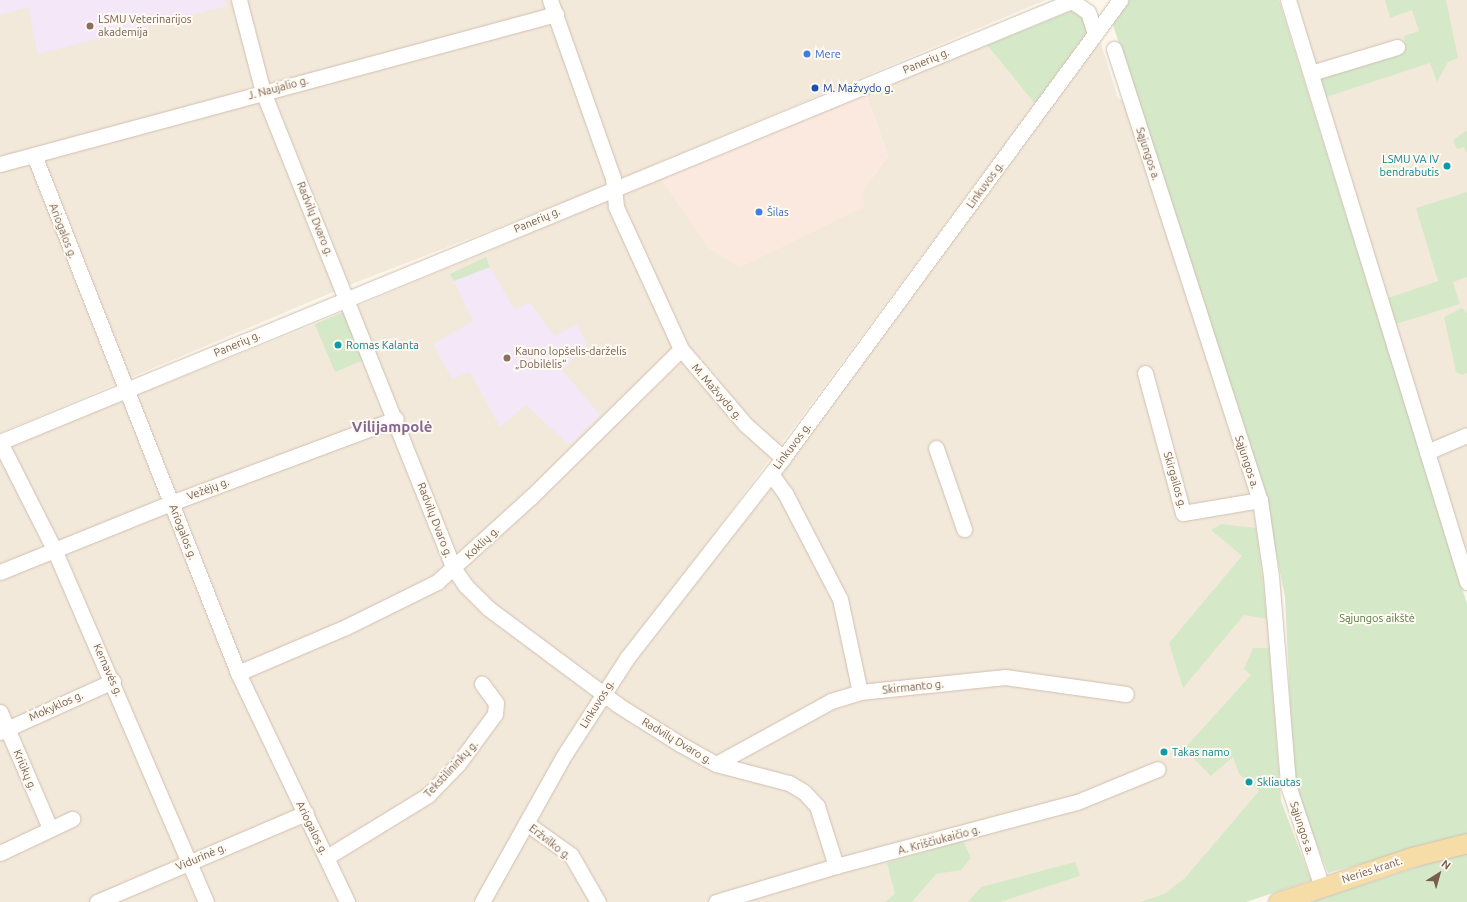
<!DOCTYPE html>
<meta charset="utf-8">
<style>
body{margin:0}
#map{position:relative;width:1467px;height:902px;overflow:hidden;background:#fcf6eb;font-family:Ubuntu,sans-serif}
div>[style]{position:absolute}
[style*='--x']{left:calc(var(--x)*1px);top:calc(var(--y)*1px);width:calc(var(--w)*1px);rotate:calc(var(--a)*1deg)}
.residential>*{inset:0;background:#f3e9da}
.commercial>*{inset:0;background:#fbe9e0}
.education>*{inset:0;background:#f3e7f8}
.green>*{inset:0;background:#d5e9c9;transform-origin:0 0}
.roads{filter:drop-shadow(0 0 1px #cebfb1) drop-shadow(0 0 1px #cebfb1)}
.minor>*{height:15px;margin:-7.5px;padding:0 7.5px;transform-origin:7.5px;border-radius:7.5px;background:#fff}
.major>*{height:19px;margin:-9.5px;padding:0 9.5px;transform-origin:9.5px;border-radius:9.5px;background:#f6dda8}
.dots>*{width:11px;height:11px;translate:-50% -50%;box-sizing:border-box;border:2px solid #fefaf2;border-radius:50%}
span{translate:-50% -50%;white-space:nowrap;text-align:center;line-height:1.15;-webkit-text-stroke:4px #fefaf2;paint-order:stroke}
.education-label{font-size:11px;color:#785e54}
.left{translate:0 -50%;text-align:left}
.shop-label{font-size:11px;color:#366cbe}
.street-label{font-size:11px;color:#765f4f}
.transit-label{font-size:11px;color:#164399}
.culture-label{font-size:11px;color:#0d838f}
.right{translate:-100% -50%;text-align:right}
.park-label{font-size:11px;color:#547b47}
.district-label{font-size:15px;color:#866791;font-weight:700}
.north{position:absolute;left:1419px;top:854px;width:40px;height:40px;-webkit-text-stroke:3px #fefaf2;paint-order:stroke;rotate:37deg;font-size:11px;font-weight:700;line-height:16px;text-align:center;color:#765f4f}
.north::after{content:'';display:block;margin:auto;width:14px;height:18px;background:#765f4f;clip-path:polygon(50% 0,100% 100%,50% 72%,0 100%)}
</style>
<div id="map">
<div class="residential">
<i style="clip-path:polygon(0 0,1046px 0,580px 196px,352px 284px,0 433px)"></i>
<i style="clip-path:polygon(1297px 0,1467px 0,1467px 568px,1439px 481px)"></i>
<i style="clip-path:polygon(1099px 37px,1118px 98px,1125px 102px,1251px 497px,1266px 585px,1281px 801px,1311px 880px,1246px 902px,487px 902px,594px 714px,659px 621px,701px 576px,782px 471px)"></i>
<i style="clip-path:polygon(987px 45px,1035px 104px,626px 652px,478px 902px,0 902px,0 449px,315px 324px,661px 178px,709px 248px,741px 267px,861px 193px,888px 156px,866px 94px)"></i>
</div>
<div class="commercial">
<i style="clip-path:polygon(866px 94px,888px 156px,861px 193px,864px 207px,741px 267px,709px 248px,661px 178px)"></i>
</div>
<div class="education">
<i style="clip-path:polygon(0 0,225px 0,227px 6px,38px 54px,28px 7px,0 15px)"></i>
<i style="clip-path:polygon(490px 267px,514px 309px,530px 303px,554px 336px,577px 324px,587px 345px,562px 370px,600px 415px,569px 445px,526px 405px,500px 427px,470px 372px,452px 379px,433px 344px,473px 321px,454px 281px)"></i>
</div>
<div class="green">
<i style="clip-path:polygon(1128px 0,1279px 0,1467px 604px,1467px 835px,1328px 873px,1294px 785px,1285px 597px,1263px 486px,1112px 22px)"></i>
<i style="clip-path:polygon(1385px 0,1446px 0,1458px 58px,1448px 62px,1437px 82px,1430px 63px,1326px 97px,1320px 76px,1406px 49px,1404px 36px,1419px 31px,1412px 10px,1390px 18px)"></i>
<i style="clip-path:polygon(1071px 11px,1083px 14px,1087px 33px,1035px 104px,987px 45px)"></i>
<i style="clip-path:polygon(1467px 130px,1467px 152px,1466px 152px,1464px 147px,1457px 149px,1453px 140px)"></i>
<i style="clip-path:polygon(1467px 192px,1467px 277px,1453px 282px,1460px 304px,1393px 325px,1385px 299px,1438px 281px,1416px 208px)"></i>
<i style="clip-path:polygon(486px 257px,490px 267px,454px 281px,450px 274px)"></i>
<i style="clip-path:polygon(1462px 308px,1467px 313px,1467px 373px,1462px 375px,1456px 372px,1444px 317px)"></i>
<i style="left:346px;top:311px;width:52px;height:34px;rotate:67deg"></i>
<i style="clip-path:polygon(1221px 524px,1256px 528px,1267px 619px,1244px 615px,1183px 688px,1169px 643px,1242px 556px,1211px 530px)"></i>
<i style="clip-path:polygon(1253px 648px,1269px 648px,1281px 801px,1311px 880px,1246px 902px,1140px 902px,1164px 894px,1185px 878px,1259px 791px,1239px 774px,1233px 757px,1211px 776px,1184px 749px,1251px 675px,1244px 669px)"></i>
<i style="clip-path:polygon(963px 841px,971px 858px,961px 870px,936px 874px,912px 902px,885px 902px,895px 894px,887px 863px)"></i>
<i style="clip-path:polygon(1467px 853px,1467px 902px,1311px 902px,1442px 859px)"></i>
<i style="clip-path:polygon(1075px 862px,1080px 876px,1000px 902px,968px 902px,981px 887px)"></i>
</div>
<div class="roads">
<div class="minor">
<i style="--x:239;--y:0;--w:95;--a:75.4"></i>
<i style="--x:263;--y:92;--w:514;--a:68.18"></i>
<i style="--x:454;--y:569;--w:21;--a:55"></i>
<i style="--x:466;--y:586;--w:31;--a:45"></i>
<i style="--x:488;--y:608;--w:162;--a:36.7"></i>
<i style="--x:618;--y:705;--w:73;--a:32.2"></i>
<i style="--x:680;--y:744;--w:41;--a:29.1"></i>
<i style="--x:716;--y:764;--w:75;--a:14.6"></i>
<i style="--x:789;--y:783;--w:17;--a:31"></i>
<i style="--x:804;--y:792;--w:19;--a:47"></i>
<i style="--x:817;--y:806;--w:63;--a:72.4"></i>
<i style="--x:550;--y:0;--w:189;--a:70.5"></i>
<i style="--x:613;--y:178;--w:29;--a:84"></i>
<i style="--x:616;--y:207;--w:156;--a:65.4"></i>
<i style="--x:681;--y:349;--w:100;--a:49.5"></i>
<i style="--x:746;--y:425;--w:50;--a:41.7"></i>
<i style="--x:1288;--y:0;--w:609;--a:72.9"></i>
<i style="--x:1072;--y:1;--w:19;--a:35"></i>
<i style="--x:1088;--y:12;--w:23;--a:72"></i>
<i style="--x:1114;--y:49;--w:474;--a:72.1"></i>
<i style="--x:1260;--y:500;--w:77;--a:81.8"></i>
<i style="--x:1271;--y:576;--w:210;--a:85.3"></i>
<i style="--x:1288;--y:785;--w:108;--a:71.6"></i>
<i style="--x:1311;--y:73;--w:90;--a:-16.8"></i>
<i style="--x:34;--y:155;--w:557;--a:68.5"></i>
<i style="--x:238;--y:673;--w:254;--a:64.5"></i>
<i style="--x:0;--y:164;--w:576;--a:-15.1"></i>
<i style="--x:1145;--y:373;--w:145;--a:74.8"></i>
<i style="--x:1183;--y:513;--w:78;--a:-9.6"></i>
<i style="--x:0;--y:442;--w:1161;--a:-22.37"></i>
<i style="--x:0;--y:442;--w:120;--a:63.2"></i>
<i style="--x:54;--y:549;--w:384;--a:66.7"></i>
<i style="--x:936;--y:448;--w:86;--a:70.9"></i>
<i style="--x:1427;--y:452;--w:43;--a:-23"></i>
<i style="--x:771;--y:474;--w:24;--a:54"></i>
<i style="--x:785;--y:493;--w:119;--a:62.6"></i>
<i style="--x:840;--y:599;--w:95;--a:77.9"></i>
<i style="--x:0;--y:572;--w:184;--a:-22"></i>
<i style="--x:171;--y:503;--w:240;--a:-20.5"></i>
<i style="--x:238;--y:673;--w:117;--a:-23.1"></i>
<i style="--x:346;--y:627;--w:102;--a:-26.3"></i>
<i style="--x:437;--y:582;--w:128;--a:-42.2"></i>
<i style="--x:532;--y:496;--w:209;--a:-44.6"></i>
<i style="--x:0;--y:712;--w:126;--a:66.7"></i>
<i style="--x:0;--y:732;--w:124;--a:-24.3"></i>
<i style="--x:716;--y:764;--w:131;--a:-28.7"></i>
<i style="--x:831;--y:701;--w:30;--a:-17"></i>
<i style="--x:860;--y:692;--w:146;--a:-5.9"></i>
<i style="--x:1005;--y:677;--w:122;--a:8"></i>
<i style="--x:526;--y:823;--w:55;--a:35.4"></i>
<i style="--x:571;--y:855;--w:54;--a:60.1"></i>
<i style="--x:0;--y:853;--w:80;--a:-25.3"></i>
<i style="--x:327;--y:857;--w:119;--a:-31.5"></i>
<i style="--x:428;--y:795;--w:43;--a:-45.9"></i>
<i style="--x:458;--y:764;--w:62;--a:-53.5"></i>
<i style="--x:495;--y:714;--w:11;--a:-85"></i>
<i style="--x:496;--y:703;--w:24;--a:-126"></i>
<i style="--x:97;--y:902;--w:227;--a:-23.1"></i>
<i style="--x:482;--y:902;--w:166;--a:-60.8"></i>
<i style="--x:563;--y:757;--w:118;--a:-57.1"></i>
<i style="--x:627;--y:658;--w:254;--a:-52"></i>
<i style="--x:783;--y:458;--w:569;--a:-53.65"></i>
<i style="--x:716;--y:902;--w:125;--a:-16.7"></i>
<i style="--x:836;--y:866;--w:249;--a:-14.9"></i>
<i style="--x:1077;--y:802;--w:87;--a:-22.2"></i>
</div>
<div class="major">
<i style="--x:1278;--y:902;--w:141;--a:-18.6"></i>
<i style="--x:1412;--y:857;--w:57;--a:-14.3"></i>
</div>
</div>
<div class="dots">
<i style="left:90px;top:26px;background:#8d6e63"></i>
<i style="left:807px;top:54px;background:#3f7fe0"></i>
<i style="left:815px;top:88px;background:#1a4fb4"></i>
<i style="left:1447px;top:166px;background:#0f9aa8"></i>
<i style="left:759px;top:212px;background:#3f7fe0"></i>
<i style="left:338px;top:345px;background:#0f9aa8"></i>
<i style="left:507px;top:358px;background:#8d6e63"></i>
<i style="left:1164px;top:752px;background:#0f9aa8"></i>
<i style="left:1249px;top:782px;background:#0f9aa8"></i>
</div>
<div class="education-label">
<span class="left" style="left:98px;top:26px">LSMU Veterinarijos<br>akademija</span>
<span class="left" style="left:515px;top:358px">Kauno lopšelis-darželis<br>„Dobilėlis“</span>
</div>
<div class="shop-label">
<span class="left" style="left:815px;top:54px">Mere</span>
<span class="left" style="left:767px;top:212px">Šilas</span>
</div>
<div class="street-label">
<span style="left:926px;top:61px;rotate:-23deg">Panerių g.</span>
<span style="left:278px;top:88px;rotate:-15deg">J. Naujalio g.</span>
<span style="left:1148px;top:154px;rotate:72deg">Sąjungos a.</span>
<span style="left:985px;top:185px;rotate:-54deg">Linkuvos g.</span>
<span style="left:315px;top:219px;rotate:68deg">Radvilų Dvaro g.</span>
<span style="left:537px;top:220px;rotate:-23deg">Panerių g.</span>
<span style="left:63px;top:231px;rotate:69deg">Ariogalos g.</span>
<span style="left:237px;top:344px;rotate:-23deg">Panerių g.</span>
<span style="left:717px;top:392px;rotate:49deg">M. Mažvydo g.</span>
<span style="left:792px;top:446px;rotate:-53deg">Linkuvos g.</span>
<span style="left:1247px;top:462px;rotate:72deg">Sąjungos a.</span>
<span style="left:1175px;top:480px;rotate:74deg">Skirgailos g.</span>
<span style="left:208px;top:489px;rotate:-21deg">Vežėjų g.</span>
<span style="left:435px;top:520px;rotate:69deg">Radvilų Dvaro g.</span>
<span style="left:183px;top:532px;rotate:69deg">Ariogalos g.</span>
<span style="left:482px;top:543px;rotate:-43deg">Koklių g.</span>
<span style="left:108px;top:670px;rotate:66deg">Kernavės g.</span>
<span style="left:913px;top:687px;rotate:-6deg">Skirmanto g.</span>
<span style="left:597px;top:704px;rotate:-58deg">Linkuvos g.</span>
<span style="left:56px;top:706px;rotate:-24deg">Mokyklos g.</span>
<span style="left:677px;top:741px;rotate:31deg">Radvilų Dvaro g.</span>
<span style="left:451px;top:769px;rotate:-47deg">Tekstilininkų g.</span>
<span style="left:25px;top:770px;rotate:67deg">Kriūkų g.</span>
<span style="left:312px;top:828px;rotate:64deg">Ariogalos g.</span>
<span style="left:1302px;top:828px;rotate:72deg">Sąjungos a.</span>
<span style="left:939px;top:840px;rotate:-15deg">A. Kriščiukaičio g.</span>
<span style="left:550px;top:842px;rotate:38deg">Eržvilko g.</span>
<span style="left:201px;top:857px;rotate:-23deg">Vidurinė g.</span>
<span style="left:1372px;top:870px;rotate:-18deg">Neries krant.</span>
</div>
<div class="transit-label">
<span class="left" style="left:823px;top:88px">M. Mažvydo g.</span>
</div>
<div class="culture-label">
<span class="right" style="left:1439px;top:166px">LSMU VA IV<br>bendrabutis</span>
<span class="left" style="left:346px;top:345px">Romas Kalanta</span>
<span class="left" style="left:1172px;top:752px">Takas namo</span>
<span class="left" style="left:1257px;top:782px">Skliautas</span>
</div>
<div class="park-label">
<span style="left:1377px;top:618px">Sąjungos aikštė</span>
</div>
<div class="district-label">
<span style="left:392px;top:427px">Vilijampolė</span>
</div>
<div class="north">N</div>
</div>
